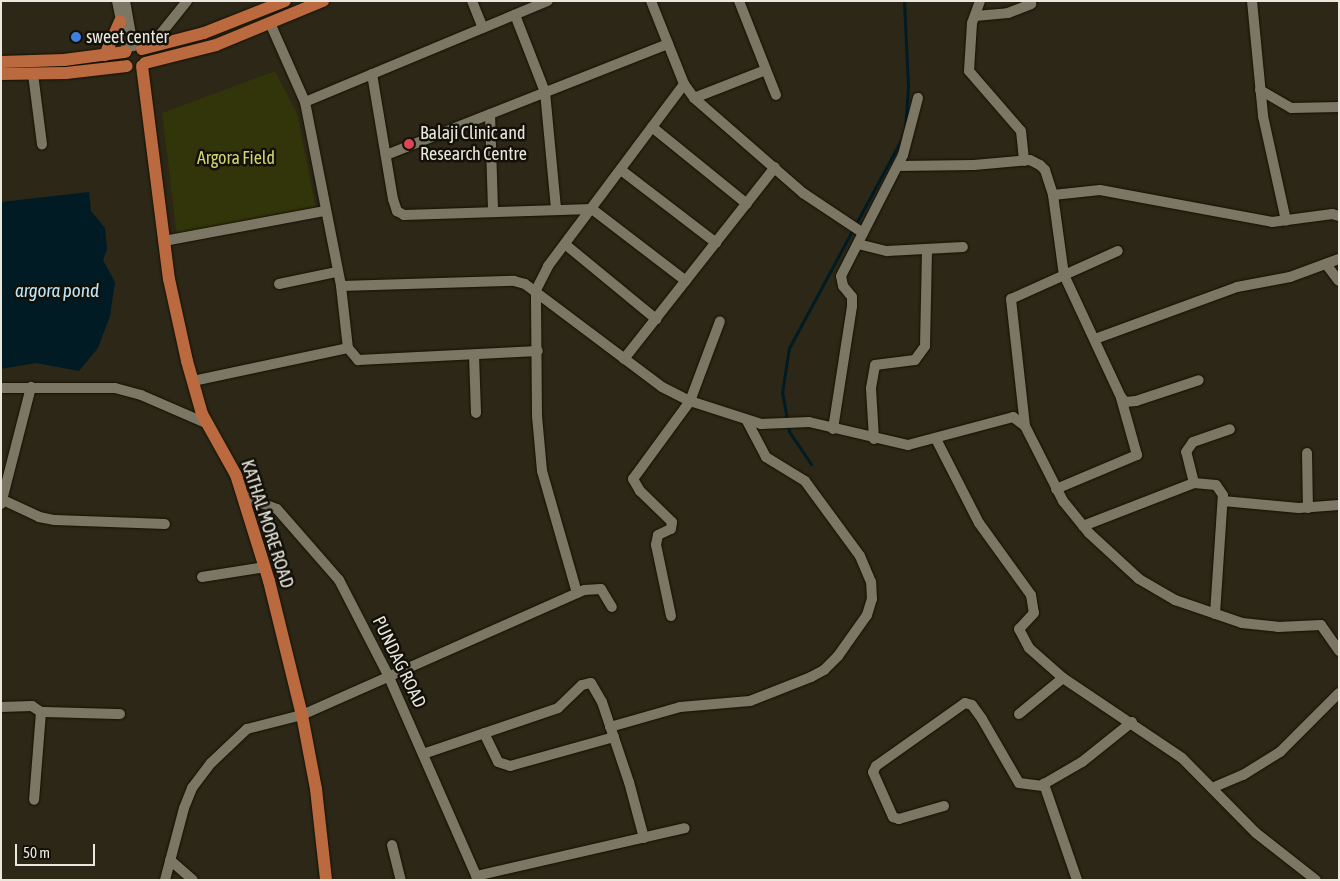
<!DOCTYPE html>
<style>
body{margin:0}
#map{position:relative;width:1340px;height:881px;overflow:hidden;background:#2c2716;font-family:"Asap Condensed",sans-serif}
div>[style]{position:absolute}
[style*='--x']{left:calc(var(--x)*1px);top:calc(var(--y)*1px);width:calc(var(--w)*1px);rotate:calc(var(--a)*1deg)}
.green>*{inset:0;background:#32340a}
.water>*{inset:0;background:#011b25}
.stream>*{height:3px;margin:-1.5px;padding:0 1.5px;transform-origin:1.5px;border-radius:1.5px;background:#011b25}
.roads{filter:drop-shadow(0 0 1px #141002) drop-shadow(0 0 1px #141002)}
.minor>*{height:10px;margin:-5px;padding:0 5px;transform-origin:5px;border-radius:5px;background:#7c7764}
.major>*{height:12px;margin:-6px;padding:0 6px;transform-origin:6px;border-radius:6px;background:#bb693f}
.dots>*{width:14px;height:14px;translate:-50% -50%;box-sizing:border-box;border:2px solid #121009;border-radius:50%}
span{translate:-50% -50%;white-space:nowrap;text-align:center;line-height:1.15;-webkit-text-stroke:5px #121009;paint-order:stroke}
.poi-label{font-size:18px;color:#eae7dd}
.left{translate:0 -50%;text-align:left}
.park-label{font-size:18px;color:#cfd570}
.street-label{font-size:18px;color:#eae7dd}
.water-label{font-size:19px;color:#bce6f8;font-style:italic}
.frame{position:absolute;inset:0;border:2px solid #eae7dd;pointer-events:none}
.scale{position:absolute;left:15px;top:844px;width:80px;height:22px;box-sizing:border-box;border:2px solid #eae7dd;border-top:0;padding-left:6px;font-size:15px;line-height:18px;white-space:nowrap;color:#eae7dd;-webkit-text-stroke:4px #121009;paint-order:stroke}
</style>
<div id="map">
<div class="green">
<i style="clip-path:polygon(275px 71px,297px 113px,317px 214px,177px 236px,162px 113px)"></i>
</div>
<div class="water">
<i style="clip-path:polygon(89px 192px,91px 211px,105px 228px,107px 249px,103px 260px,115px 282px,110px 316px,98px 348px,79px 371px,36px 363px,1px 369px,1px 202px)"></i>
</div>
<div class="stream">
<i style="--x:811;--y:464;--w:40;--a:-124"></i>
<i style="--x:789;--y:431;--w:39;--a:-100"></i>
<i style="--x:782;--y:393;--w:46;--a:-81.2"></i>
<i style="--x:789;--y:348;--w:244;--a:-61.7"></i>
<i style="--x:905;--y:133;--w:47;--a:-86.3"></i>
<i style="--x:908;--y:86;--w:85;--a:-92.7"></i>
</div>
<div class="roads">
<div class="minor">
<i style="--x:117;--y:1;--w:50;--a:78.5"></i>
<i style="--x:125;--y:1;--w:46;--a:79.9"></i>
<i style="--x:472;--y:1;--w:29;--a:68"></i>
<i style="--x:651;--y:1;--w:89;--a:68.3"></i>
<i style="--x:684;--y:84;--w:17;--a:54"></i>
<i style="--x:694;--y:98;--w:145;--a:41.1"></i>
<i style="--x:803;--y:193;--w:72;--a:33.7"></i>
<i style="--x:739;--y:1;--w:101;--a:68.5"></i>
<i style="--x:980;--y:1;--w:23;--a:110"></i>
<i style="--x:972;--y:23;--w:48;--a:93.6"></i>
<i style="--x:969;--y:71;--w:79;--a:49.1"></i>
<i style="--x:1021;--y:131;--w:30;--a:84"></i>
<i style="--x:1252;--y:1;--w:116;--a:84.5"></i>
<i style="--x:1263;--y:116;--w:107;--a:77.6"></i>
<i style="--x:515;--y:15;--w:83;--a:68.7"></i>
<i style="--x:545;--y:92;--w:118;--a:84.6"></i>
<i style="--x:975;--y:16;--w:33;--a:-5"></i>
<i style="--x:1008;--y:13;--w:25;--a:-21"></i>
<i style="--x:270;--y:23;--w:86;--a:66.1"></i>
<i style="--x:305;--y:102;--w:187;--a:78.9"></i>
<i style="--x:341;--y:286;--w:173;--a:-1.7"></i>
<i style="--x:514;--y:281;--w:11;--a:15"></i>
<i style="--x:525;--y:284;--w:171;--a:36.9"></i>
<i style="--x:662;--y:387;--w:31;--a:27"></i>
<i style="--x:690;--y:401;--w:75;--a:17.9"></i>
<i style="--x:761;--y:424;--w:48;--a:-2.4"></i>
<i style="--x:809;--y:422;--w:102;--a:13.1"></i>
<i style="--x:908;--y:445;--w:109;--a:-14.9"></i>
<i style="--x:1013;--y:417;--w:15;--a:37"></i>
<i style="--x:1025;--y:426;--w:84;--a:63.1"></i>
<i style="--x:1063;--y:501;--w:41;--a:50.9"></i>
<i style="--x:1089;--y:533;--w:68;--a:42.6"></i>
<i style="--x:1139;--y:579;--w:42;--a:30.3"></i>
<i style="--x:1175;--y:600;--w:71;--a:18.9"></i>
<i style="--x:1242;--y:623;--w:36;--a:6"></i>
<i style="--x:1278;--y:627;--w:43;--a:-2.7"></i>
<i style="--x:1321;--y:625;--w:32;--a:55"></i>
<i style="--x:160;--y:45;--w:9;--a:-96"></i>
<i style="--x:159;--y:36;--w:45;--a:-51.3"></i>
<i style="--x:33;--y:74;--w:71;--a:82.7"></i>
<i style="--x:372;--y:74;--w:127;--a:80.5"></i>
<i style="--x:393;--y:199;--w:13;--a:72"></i>
<i style="--x:397;--y:211;--w:8;--a:30"></i>
<i style="--x:404;--y:215;--w:188;--a:-1.8"></i>
<i style="--x:592;--y:209;--w:118;--a:37.5"></i>
<i style="--x:1260;--y:90;--w:36;--a:30"></i>
<i style="--x:1291;--y:108;--w:48;--a:-1.2"></i>
<i style="--x:694;--y:98;--w:77;--a:-21.3"></i>
<i style="--x:305;--y:102;--w:263;--a:-22.6"></i>
<i style="--x:490;--y:114;--w:98;--a:88.2"></i>
<i style="--x:652;--y:127;--w:122;--a:39"></i>
<i style="--x:386;--y:155;--w:303;--a:-21.5"></i>
<i style="--x:898;--y:166;--w:76;--a:-0.8"></i>
<i style="--x:974;--y:165;--w:56;--a:-5.1"></i>
<i style="--x:1030;--y:160;--w:11;--a:27"></i>
<i style="--x:1040;--y:165;--w:7;--a:45"></i>
<i style="--x:1045;--y:170;--w:26;--a:72"></i>
<i style="--x:1053;--y:195;--w:81;--a:82.2"></i>
<i style="--x:1064;--y:275;--w:135;--a:65"></i>
<i style="--x:1121;--y:397;--w:6;--a:51"></i>
<i style="--x:1125;--y:402;--w:11;--a:-5"></i>
<i style="--x:1136;--y:401;--w:66;--a:-18.4"></i>
<i style="--x:621;--y:170;--w:120;--a:37.5"></i>
<i style="--x:1053;--y:195;--w:47;--a:-6.1"></i>
<i style="--x:1100;--y:190;--w:175;--a:10.5"></i>
<i style="--x:1272;--y:222;--w:61;--a:-7.6"></i>
<i style="--x:1332;--y:214;--w:7;--a:16"></i>
<i style="--x:164;--y:241;--w:164;--a:-10.6"></i>
<i style="--x:858;--y:244;--w:30;--a:14"></i>
<i style="--x:887;--y:251;--w:76;--a:-3"></i>
<i style="--x:566;--y:245;--w:117;--a:39.4"></i>
<i style="--x:1326;--y:264;--w:21;--a:53"></i>
<i style="--x:279;--y:284;--w:58;--a:-11.9"></i>
<i style="--x:341;--y:286;--w:62;--a:83.6"></i>
<i style="--x:348;--y:348;--w:16;--a:50"></i>
<i style="--x:358;--y:360;--w:180;--a:-2.9"></i>
<i style="--x:1095;--y:339;--w:151;--a:-20.1"></i>
<i style="--x:1237;--y:287;--w:54;--a:-10.7"></i>
<i style="--x:1290;--y:277;--w:52;--a:-20.2"></i>
<i style="--x:474;--y:355;--w:58;--a:88"></i>
<i style="--x:624;--y:359;--w:244;--a:-51.8"></i>
<i style="--x:193;--y:381;--w:158;--a:-12"></i>
<i style="--x:1;--y:388;--w:114;--a:0"></i>
<i style="--x:115;--y:388;--w:27;--a:15"></i>
<i style="--x:141;--y:395;--w:73;--a:23.4"></i>
<i style="--x:1025;--y:426;--w:128;--a:-96.3"></i>
<i style="--x:1011;--y:299;--w:117;--a:-24.2"></i>
<i style="--x:833;--y:429;--w:124;--a:-81.2"></i>
<i style="--x:852;--y:306;--w:9;--a:-90"></i>
<i style="--x:852;--y:297;--w:14;--a:-129"></i>
<i style="--x:843;--y:286;--w:10;--a:-101"></i>
<i style="--x:841;--y:276;--w:136;--a:-62.9"></i>
<i style="--x:903;--y:155;--w:59;--a:-75.3"></i>
<i style="--x:874;--y:439;--w:51;--a:-93.4"></i>
<i style="--x:871;--y:388;--w:23;--a:-80"></i>
<i style="--x:875;--y:365;--w:40;--a:-7.1"></i>
<i style="--x:915;--y:360;--w:17;--a:-54"></i>
<i style="--x:925;--y:346;--w:97;--a:-88.8"></i>
<i style="--x:936;--y:439;--w:94;--a:62.9"></i>
<i style="--x:979;--y:523;--w:89;--a:54.2"></i>
<i style="--x:1031;--y:595;--w:18;--a:81"></i>
<i style="--x:1034;--y:613;--w:22;--a:133"></i>
<i style="--x:1019;--y:629;--w:21;--a:62"></i>
<i style="--x:1029;--y:648;--w:45;--a:41.4"></i>
<i style="--x:1063;--y:678;--w:143;--a:33.9"></i>
<i style="--x:1182;--y:758;--w:105;--a:45.4"></i>
<i style="--x:1256;--y:833;--w:76;--a:38.1"></i>
<i style="--x:1307;--y:453;--w:55;--a:89"></i>
<i style="--x:1056;--y:489;--w:88;--a:-22.8"></i>
<i style="--x:1137;--y:455;--w:59;--a:-105.7"></i>
<i style="--x:243;--y:496;--w:36;--a:21"></i>
<i style="--x:277;--y:509;--w:94;--a:48.9"></i>
<i style="--x:339;--y:580;--w:107;--a:62.7"></i>
<i style="--x:388;--y:675;--w:224;--a:66.3"></i>
<i style="--x:3;--y:500;--w:40;--a:25"></i>
<i style="--x:39;--y:517;--w:16;--a:11"></i>
<i style="--x:55;--y:520;--w:110;--a:2.1"></i>
<i style="--x:1223;--y:501;--w:76;--a:5.3"></i>
<i style="--x:1299;--y:508;--w:40;--a:-4.3"></i>
<i style="--x:1;--y:504;--w:121;--a:-75.6"></i>
<i style="--x:1083;--y:526;--w:119;--a:-21.2"></i>
<i style="--x:202;--y:577;--w:64;--a:-9"></i>
<i style="--x:577;--y:593;--w:127;--a:-106"></i>
<i style="--x:542;--y:471;--w:55;--a:-95.2"></i>
<i style="--x:537;--y:416;--w:126;--a:-90.5"></i>
<i style="--x:536;--y:290;--w:27;--a:-63"></i>
<i style="--x:548;--y:266;--w:227;--a:-53.2"></i>
<i style="--x:1215;--y:614;--w:119;--a:-86.2"></i>
<i style="--x:1223;--y:495;--w:12;--a:-125"></i>
<i style="--x:1216;--y:485;--w:22;--a:-175"></i>
<i style="--x:1194;--y:483;--w:32;--a:-104"></i>
<i style="--x:1186;--y:452;--w:12;--a:-55"></i>
<i style="--x:1193;--y:442;--w:39;--a:-19"></i>
<i style="--x:671;--y:616;--w:73;--a:-101.9"></i>
<i style="--x:656;--y:545;--w:10;--a:-79"></i>
<i style="--x:658;--y:535;--w:14;--a:-25"></i>
<i style="--x:671;--y:529;--w:7;--a:-82"></i>
<i style="--x:672;--y:522;--w:45;--a:-135.9"></i>
<i style="--x:640;--y:491;--w:14;--a:-120"></i>
<i style="--x:633;--y:479;--w:97;--a:-53.8"></i>
<i style="--x:690;--y:401;--w:85;--a:-69.4"></i>
<i style="--x:1;--y:707;--w:31;--a:-2"></i>
<i style="--x:32;--y:706;--w:11;--a:34"></i>
<i style="--x:41;--y:712;--w:88;--a:94.5"></i>
<i style="--x:41;--y:712;--w:79;--a:1.5"></i>
<i style="--x:1019;--y:714;--w:57;--a:-39.3"></i>
<i style="--x:610;--y:727;--w:73;--a:-15.9"></i>
<i style="--x:680;--y:707;--w:70;--a:-4.9"></i>
<i style="--x:750;--y:701;--w:66;--a:-21.5"></i>
<i style="--x:811;--y:677;--w:15;--a:-28"></i>
<i style="--x:824;--y:670;--w:20;--a:-45"></i>
<i style="--x:838;--y:656;--w:50;--a:-54.7"></i>
<i style="--x:867;--y:615;--w:17;--a:-73"></i>
<i style="--x:872;--y:599;--w:17;--a:-93"></i>
<i style="--x:871;--y:582;--w:28;--a:-113"></i>
<i style="--x:860;--y:556;--w:93;--a:-126.3"></i>
<i style="--x:805;--y:481;--w:46;--a:-148.4"></i>
<i style="--x:766;--y:457;--w:41;--a:-117.8"></i>
<i style="--x:484;--y:733;--w:32;--a:64"></i>
<i style="--x:498;--y:762;--w:13;--a:18"></i>
<i style="--x:510;--y:766;--w:108;--a:-15.6"></i>
<i style="--x:423;--y:754;--w:143;--a:-18.8"></i>
<i style="--x:558;--y:708;--w:33;--a:-44"></i>
<i style="--x:582;--y:685;--w:9;--a:-13"></i>
<i style="--x:591;--y:683;--w:22;--a:60"></i>
<i style="--x:602;--y:702;--w:84;--a:71.4"></i>
<i style="--x:629;--y:782;--w:58;--a:75"></i>
<i style="--x:1212;--y:788;--w:34;--a:-23"></i>
<i style="--x:1243;--y:775;--w:44;--a:-31.9"></i>
<i style="--x:1280;--y:752;--w:83;--a:-45"></i>
<i style="--x:944;--y:806;--w:47;--a:163.9"></i>
<i style="--x:899;--y:819;--w:6;--a:-162"></i>
<i style="--x:893;--y:817;--w:49;--a:-114"></i>
<i style="--x:873;--y:772;--w:7;--a:-63"></i>
<i style="--x:876;--y:766;--w:109;--a:-35.3"></i>
<i style="--x:965;--y:703;--w:7;--a:16"></i>
<i style="--x:972;--y:705;--w:17;--a:54"></i>
<i style="--x:982;--y:719;--w:74;--a:60"></i>
<i style="--x:1019;--y:783;--w:24;--a:7"></i>
<i style="--x:392;--y:845;--w:36;--a:76"></i>
<i style="--x:170;--y:860;--w:30;--a:41"></i>
<i style="--x:476;--y:876;--w:214;--a:-12.9"></i>
<i style="--x:165;--y:880;--w:74;--a:-75.2"></i>
<i style="--x:184;--y:808;--w:22;--a:-68"></i>
<i style="--x:192;--y:788;--w:31;--a:-53"></i>
<i style="--x:211;--y:763;--w:50;--a:-43.4"></i>
<i style="--x:247;--y:729;--w:57;--a:-14.3"></i>
<i style="--x:302;--y:715;--w:308;--a:-23.9"></i>
<i style="--x:584;--y:590;--w:17;--a:-3"></i>
<i style="--x:601;--y:589;--w:21;--a:59"></i>
<i style="--x:1077;--y:880;--w:102;--a:-109"></i>
<i style="--x:1044;--y:784;--w:44;--a:-30.1"></i>
<i style="--x:1082;--y:762;--w:64;--a:-38.7"></i>
</div>
<div class="major">
<i style="--x:142;--y:49;--w:64;--a:-14.5"></i>
<i style="--x:204;--y:33;--w:87;--a:-21.6"></i>
<i style="--x:105;--y:55;--w:37;--a:-66"></i>
<i style="--x:1;--y:62;--w:63;--a:-1.8"></i>
<i style="--x:64;--y:60;--w:62;--a:-7.5"></i>
<i style="--x:145;--y:63;--w:73;--a:-14.2"></i>
<i style="--x:216;--y:45;--w:116;--a:-22.4"></i>
<i style="--x:142;--y:66;--w:215;--a:82.8"></i>
<i style="--x:169;--y:279;--w:84;--a:77.6"></i>
<i style="--x:187;--y:361;--w:55;--a:74.2"></i>
<i style="--x:202;--y:414;--w:70;--a:60.9"></i>
<i style="--x:236;--y:475;--w:111;--a:72.7"></i>
<i style="--x:269;--y:581;--w:138;--a:76.2"></i>
<i style="--x:302;--y:715;--w:75;--a:79.3"></i>
<i style="--x:316;--y:789;--w:92;--a:83.7"></i>
<i style="--x:1;--y:74;--w:65;--a:-0.9"></i>
<i style="--x:66;--y:73;--w:61;--a:-6.5"></i>
</div>
</div>
<div class="dots">
<i style="left:76px;top:37px;background:#3f7fe0"></i>
<i style="left:409px;top:144px;background:#e0444e"></i>
</div>
<div class="poi-label">
<span class="left" style="left:86px;top:37px">sweet center</span>
<span class="left" style="left:420px;top:144px">Balaji Clinic and<br>Research Centre</span>
</div>
<div class="park-label">
<span style="left:236px;top:158px">Argora Field</span>
</div>
<div class="street-label">
<span style="left:267px;top:524px;rotate:72deg">KATHAL MORE ROAD</span>
<span style="left:399px;top:662px;rotate:64deg">PUNDAG ROAD</span>
</div>
<div class="water-label">
<span style="left:57px;top:291px">argora pond</span>
</div>
<div class="frame"></div>
<div class="scale">50 m</div>
</div>
